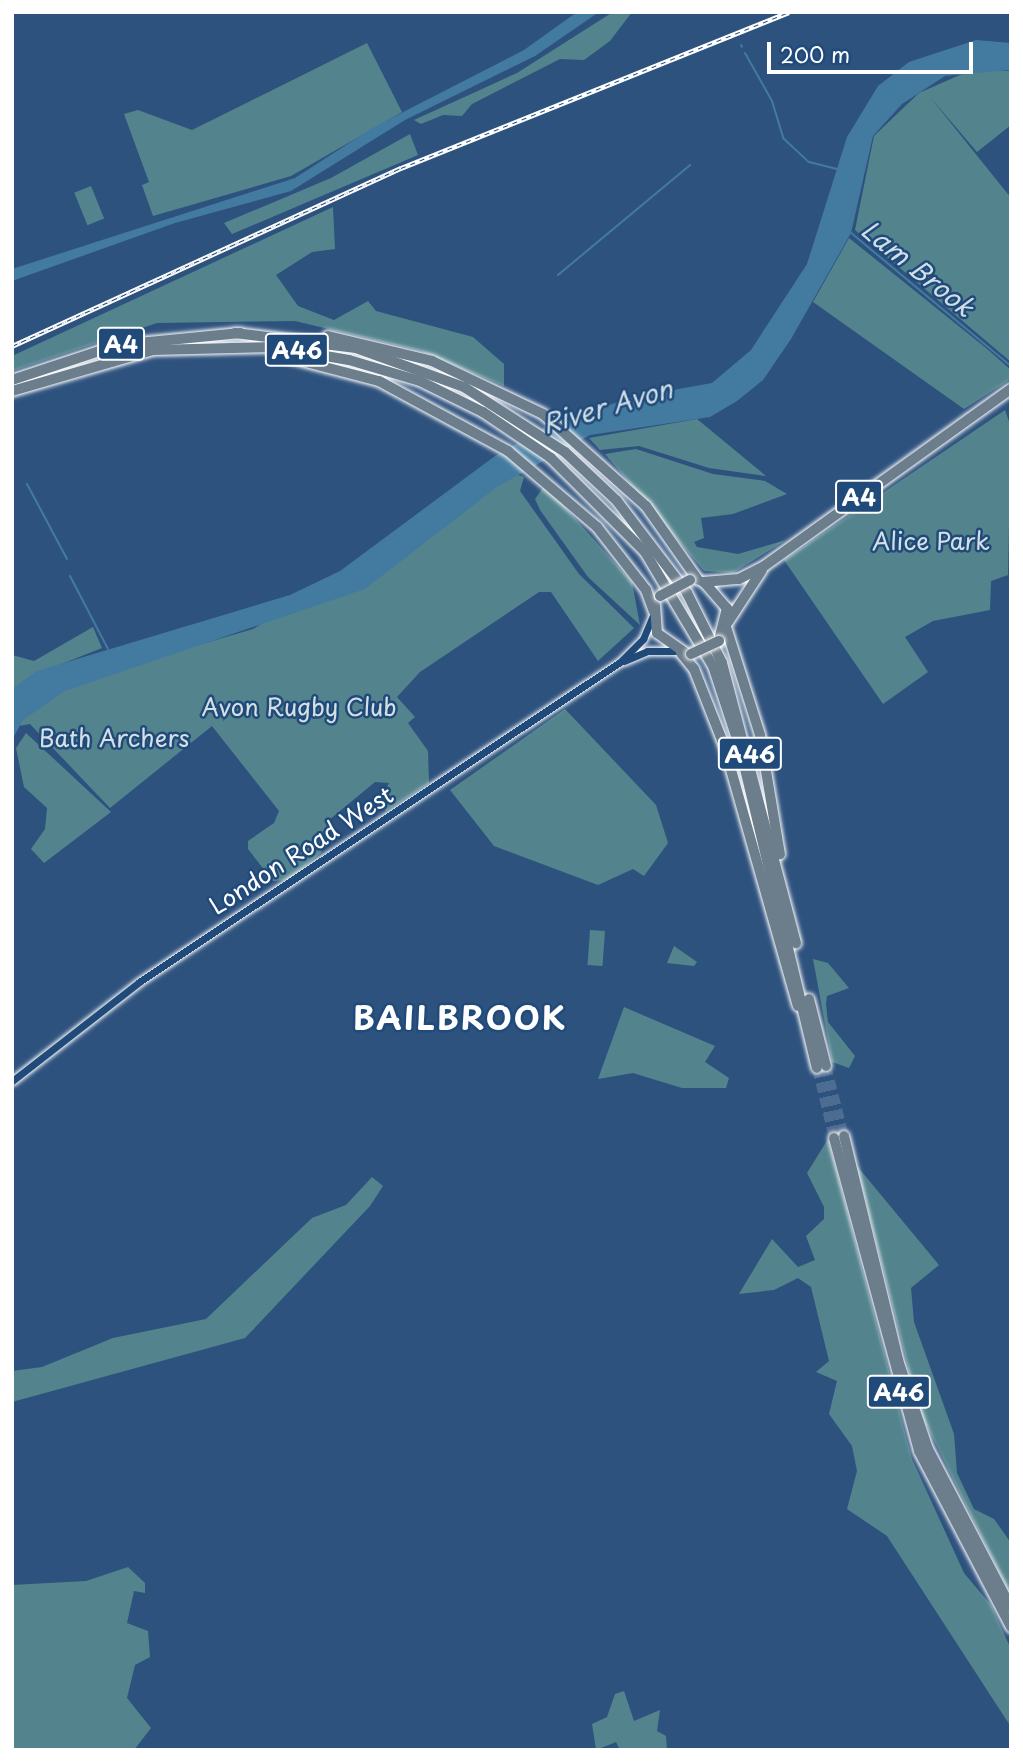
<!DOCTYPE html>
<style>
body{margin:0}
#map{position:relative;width:1023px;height:1762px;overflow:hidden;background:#2e527e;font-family:"Playpen Sans",sans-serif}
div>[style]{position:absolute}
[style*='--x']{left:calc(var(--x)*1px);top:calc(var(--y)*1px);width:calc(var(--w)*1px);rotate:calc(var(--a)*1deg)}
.green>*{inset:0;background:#53848e;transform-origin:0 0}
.water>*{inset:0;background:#437aa0}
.stream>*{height:2px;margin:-1px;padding:0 1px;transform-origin:1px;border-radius:1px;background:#437aa0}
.trunk-tunnel>*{height:10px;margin-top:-5px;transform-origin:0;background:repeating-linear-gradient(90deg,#4d6c91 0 10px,transparent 0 15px)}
.roads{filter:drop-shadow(0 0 2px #fff) drop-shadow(0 0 2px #fff)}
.tertiary>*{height:7px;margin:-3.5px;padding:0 3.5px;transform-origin:3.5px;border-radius:3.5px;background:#1f4a7a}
.trunk>*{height:10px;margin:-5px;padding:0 5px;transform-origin:5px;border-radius:5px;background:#6c7d8b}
.rail>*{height:4.5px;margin-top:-2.25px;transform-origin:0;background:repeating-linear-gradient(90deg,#1f4a7a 0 5px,#fff 0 10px);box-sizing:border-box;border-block:2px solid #fff}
.bridges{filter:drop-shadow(0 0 2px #fff) drop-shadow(0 0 2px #fff)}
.trunk-bridge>*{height:10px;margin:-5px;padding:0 5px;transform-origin:5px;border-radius:5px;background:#6c7d8b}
span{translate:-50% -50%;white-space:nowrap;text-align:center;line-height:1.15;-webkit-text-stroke:5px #1f4a7a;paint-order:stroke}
.shield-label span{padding:2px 5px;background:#1f4a7a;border:2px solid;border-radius:5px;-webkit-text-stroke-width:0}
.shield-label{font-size:23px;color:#fff;font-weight:700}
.park-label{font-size:24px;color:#d4e0e3}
.street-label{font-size:24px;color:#fff}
.water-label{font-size:26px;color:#d0dee7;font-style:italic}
.district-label{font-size:32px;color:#fff;font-weight:700;letter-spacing:2px}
.frame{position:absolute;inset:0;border:14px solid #fff;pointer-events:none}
.scale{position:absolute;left:767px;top:42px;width:206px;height:32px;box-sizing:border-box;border:4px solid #fff;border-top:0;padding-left:9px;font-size:21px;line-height:24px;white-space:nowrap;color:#fff;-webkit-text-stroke:5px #1f4a7a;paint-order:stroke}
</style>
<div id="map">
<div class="green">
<i style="clip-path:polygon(613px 12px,632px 12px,610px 41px,584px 60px,560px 59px,472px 104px,462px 116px,443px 115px,421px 124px,414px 120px,517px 73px)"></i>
<i style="clip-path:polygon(367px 43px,402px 112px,291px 176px,153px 216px,142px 185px,149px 182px,124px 114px,138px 110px,192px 130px)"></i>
<i style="clip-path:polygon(969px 71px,1011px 71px,1011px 125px,977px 152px,930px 97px,1011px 198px,1011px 362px,855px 230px,874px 136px,919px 93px)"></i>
<i style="clip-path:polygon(410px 134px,418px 155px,232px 234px,224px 223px,331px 178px)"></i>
<i style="left:91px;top:186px;width:35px;height:18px;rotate:68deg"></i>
<i style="clip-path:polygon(333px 207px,335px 249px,312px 252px,276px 275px,298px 306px,334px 320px,368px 301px,376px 311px,473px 337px,504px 364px,504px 386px,421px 351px,295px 321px,157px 323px,12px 371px,12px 356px)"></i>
<i style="clip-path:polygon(849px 238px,986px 348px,1011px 370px,1011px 379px,964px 409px,813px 302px)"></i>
<i style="clip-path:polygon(1005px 410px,1011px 427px,1008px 575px,991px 581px,990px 610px,933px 621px,905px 637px,928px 672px,883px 704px,784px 560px)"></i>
<i style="clip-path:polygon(697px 419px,766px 476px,709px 468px,639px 446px,600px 450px,589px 438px)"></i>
<i style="clip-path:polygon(636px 449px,713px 474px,765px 481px,787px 494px,733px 514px,701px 518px,704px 538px,694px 542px,697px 547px,738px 554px,786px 540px,733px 573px,704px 571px,605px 454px)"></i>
<i style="clip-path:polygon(509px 472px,524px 477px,520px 491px,579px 574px,634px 628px,598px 661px,551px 592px,539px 592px,420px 672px,397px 697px,415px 717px,408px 723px,428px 751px,429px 783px,386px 811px,379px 803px,389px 783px,375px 782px,329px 820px,321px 853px,288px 880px,273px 881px,248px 849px,248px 841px,274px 823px,279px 811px,212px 726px,110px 808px,30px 724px,12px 727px,70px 683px,253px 629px)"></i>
<i style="clip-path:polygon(545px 485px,632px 582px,640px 625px,588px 577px,540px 510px,535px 499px)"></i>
<i style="clip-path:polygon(93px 627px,102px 648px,41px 672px,12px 701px,12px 655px,34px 661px)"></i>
<i style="clip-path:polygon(565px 709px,656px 805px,668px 843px,644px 876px,633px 869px,598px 885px,494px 846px,450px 790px)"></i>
<i style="clip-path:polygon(26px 733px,111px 812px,44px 863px,31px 849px,45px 829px,47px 808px,24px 787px,16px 748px)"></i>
<i style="left:590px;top:930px;width:15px;height:35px;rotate:4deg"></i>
<i style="clip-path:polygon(674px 946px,697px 962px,694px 966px,667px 963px)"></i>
<i style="clip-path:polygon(813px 959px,828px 963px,849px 988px,827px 996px,826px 1004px,828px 1022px,855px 1056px,849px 1068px,832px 1062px)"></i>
<i style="clip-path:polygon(624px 1007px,715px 1046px,705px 1062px,729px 1078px,726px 1088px,682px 1088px,633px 1073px,598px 1079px)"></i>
<i style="clip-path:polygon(828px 1139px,912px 1459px,964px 1573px,991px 1605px,1011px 1649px,1011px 1727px,887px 1536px,847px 1509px,857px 1471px,852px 1446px,829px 1414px,837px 1381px,816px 1372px,829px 1361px,811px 1287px,798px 1278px,774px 1290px,739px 1294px,772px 1239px,798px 1267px,815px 1260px,806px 1236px,824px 1219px,824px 1207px,807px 1173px)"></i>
<i style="clip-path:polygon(857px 1166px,939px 1265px,911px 1288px,914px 1322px,954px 1434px,957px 1473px,974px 1509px,994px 1519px,1011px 1543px,1011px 1596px,919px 1410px)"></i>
<i style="clip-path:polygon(372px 1177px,383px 1186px,370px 1206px,245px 1338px,12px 1402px,12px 1371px,42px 1367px,113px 1338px,206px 1319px,312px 1218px,346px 1205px)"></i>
<i style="clip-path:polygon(128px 1567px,145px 1583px,145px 1593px,134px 1591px,127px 1623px,148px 1631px,150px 1657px,135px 1665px,127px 1698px,151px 1728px,134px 1750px,12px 1750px,12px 1585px,86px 1581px)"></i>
<i style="clip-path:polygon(624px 1691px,634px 1721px,660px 1710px,657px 1731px,666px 1736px,667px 1750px,620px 1750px,616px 1742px,596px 1750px,592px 1724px,607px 1717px,615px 1694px)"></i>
</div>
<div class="water">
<i style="clip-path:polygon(577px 12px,599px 12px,535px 56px,405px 120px,291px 191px,175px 223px,12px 281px,12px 269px,295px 178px,374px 127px,524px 50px)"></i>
<i style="clip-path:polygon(976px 40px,1011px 43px,1011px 70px,945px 76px,902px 104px,873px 136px,851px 233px,791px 339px,763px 380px,737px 401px,710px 417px,590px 435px,497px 487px,365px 589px,65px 691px,23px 720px,12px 740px,12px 689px,37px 671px,290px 595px,340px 571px,495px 456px,550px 424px,634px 397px,712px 383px,751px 350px,807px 264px,847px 137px,878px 86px,909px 62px)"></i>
</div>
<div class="stream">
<i style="--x:741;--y:45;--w:2;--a:63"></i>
<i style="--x:745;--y:53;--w:55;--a:60.6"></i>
<i style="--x:772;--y:101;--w:39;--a:73"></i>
<i style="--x:783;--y:138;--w:35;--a:43"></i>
<i style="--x:809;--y:162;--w:34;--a:14"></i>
<i style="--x:850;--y:232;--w:209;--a:39.8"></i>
<i style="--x:558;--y:275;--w:172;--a:-39.8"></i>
<i style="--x:27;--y:484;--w:85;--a:61.9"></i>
<i style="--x:70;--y:576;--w:82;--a:62.5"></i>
</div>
<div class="trunk-tunnel">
<i style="--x:826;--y:1066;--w:72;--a:75.6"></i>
<i style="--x:817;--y:1068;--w:72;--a:76.3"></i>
</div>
<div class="roads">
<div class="tertiary">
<i style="--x:624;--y:661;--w:25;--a:-23"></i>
<i style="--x:647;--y:651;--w:30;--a:0"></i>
<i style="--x:12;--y:1081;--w:161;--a:-37.9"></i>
<i style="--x:139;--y:982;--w:578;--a:-33.64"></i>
<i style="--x:620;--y:662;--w:33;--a:-45"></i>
<i style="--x:643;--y:639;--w:25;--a:-67"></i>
</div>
<div class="trunk">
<i style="--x:235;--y:333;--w:122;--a:7.1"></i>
<i style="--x:356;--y:348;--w:115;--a:19.9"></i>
<i style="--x:464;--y:387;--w:120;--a:32.8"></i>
<i style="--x:565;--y:452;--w:71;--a:43.3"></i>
<i style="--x:617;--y:501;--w:116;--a:52.7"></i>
<i style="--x:687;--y:593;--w:78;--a:63.4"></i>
<i style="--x:722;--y:663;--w:290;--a:75.2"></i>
<i style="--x:328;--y:336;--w:107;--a:13.5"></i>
<i style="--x:432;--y:361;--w:123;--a:25.5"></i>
<i style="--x:543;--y:414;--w:138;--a:41.8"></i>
<i style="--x:646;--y:506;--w:90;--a:54.9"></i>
<i style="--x:275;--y:354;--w:107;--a:14.6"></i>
<i style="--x:379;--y:381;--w:147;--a:28.5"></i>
<i style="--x:508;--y:451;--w:117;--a:40.5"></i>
<i style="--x:597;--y:527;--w:80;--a:52.1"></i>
<i style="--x:646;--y:590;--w:23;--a:70"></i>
<i style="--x:12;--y:380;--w:112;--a:-18.3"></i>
<i style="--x:118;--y:345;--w:123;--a:-5.6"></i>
<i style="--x:12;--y:391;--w:147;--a:-16.2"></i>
<i style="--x:153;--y:350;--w:120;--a:-1.4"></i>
<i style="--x:273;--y:347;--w:77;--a:9.7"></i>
<i style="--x:349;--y:360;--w:74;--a:16.5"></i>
<i style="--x:420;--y:381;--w:70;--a:26.2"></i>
<i style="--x:483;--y:412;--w:82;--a:34.1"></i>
<i style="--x:551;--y:458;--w:133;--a:45"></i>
<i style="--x:645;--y:552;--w:133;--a:59.2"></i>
<i style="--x:713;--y:666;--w:86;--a:71.8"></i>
<i style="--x:740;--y:748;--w:329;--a:76.5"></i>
<i style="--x:703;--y:582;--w:36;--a:-5"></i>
<i style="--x:739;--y:579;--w:27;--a:-27"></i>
<i style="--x:763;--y:567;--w:305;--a:-35.7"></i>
<i style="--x:704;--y:582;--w:35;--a:49"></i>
<i style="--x:727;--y:608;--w:34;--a:104"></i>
<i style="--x:655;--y:605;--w:28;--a:86"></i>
<i style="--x:657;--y:633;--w:35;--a:35"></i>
<i style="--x:728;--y:622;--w:62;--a:-56.8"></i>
<i style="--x:726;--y:627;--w:113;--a:72.5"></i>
<i style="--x:760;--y:735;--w:121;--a:80.5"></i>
<i style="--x:681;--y:653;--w:21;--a:51"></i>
<i style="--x:694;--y:669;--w:82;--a:68.5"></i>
<i style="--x:724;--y:745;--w:271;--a:74.2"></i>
<i style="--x:809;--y:999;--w:69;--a:75.8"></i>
<i style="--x:844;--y:1136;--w:230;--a:76.4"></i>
<i style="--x:898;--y:1360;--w:94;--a:71.4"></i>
<i style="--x:928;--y:1449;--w:179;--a:62.4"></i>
<i style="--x:834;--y:1138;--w:324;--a:74.8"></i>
<i style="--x:919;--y:1451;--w:199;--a:62.4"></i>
</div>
</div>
<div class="rail">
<i style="--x:12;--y:346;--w:428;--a:-24.6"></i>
<i style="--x:401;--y:168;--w:418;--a:-21.9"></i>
</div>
<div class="bridges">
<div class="trunk-bridge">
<i style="--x:660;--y:596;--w:34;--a:-28"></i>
<i style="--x:691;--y:654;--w:31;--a:-25"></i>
</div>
</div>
<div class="shield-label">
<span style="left:121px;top:344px">A4</span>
<span style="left:297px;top:350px">A46</span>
<span style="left:859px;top:497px">A4</span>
<span style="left:750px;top:754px">A46</span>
<span style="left:899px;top:1392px">A46</span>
</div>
<div class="park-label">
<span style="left:931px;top:541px">Alice Park</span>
<span style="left:299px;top:707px">Avon Rugby Club</span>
<span style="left:114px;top:738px">Bath Archers</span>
</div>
<div class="street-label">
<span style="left:301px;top:850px;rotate:-33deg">London Road West</span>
</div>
<div class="water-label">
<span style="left:918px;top:268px;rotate:39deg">Lam Brook</span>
<span style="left:607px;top:406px;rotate:-16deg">River Avon</span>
</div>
<div class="district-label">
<span style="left:460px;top:1017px">BAILBROOK</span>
</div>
<div class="frame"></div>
<div class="scale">200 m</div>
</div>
